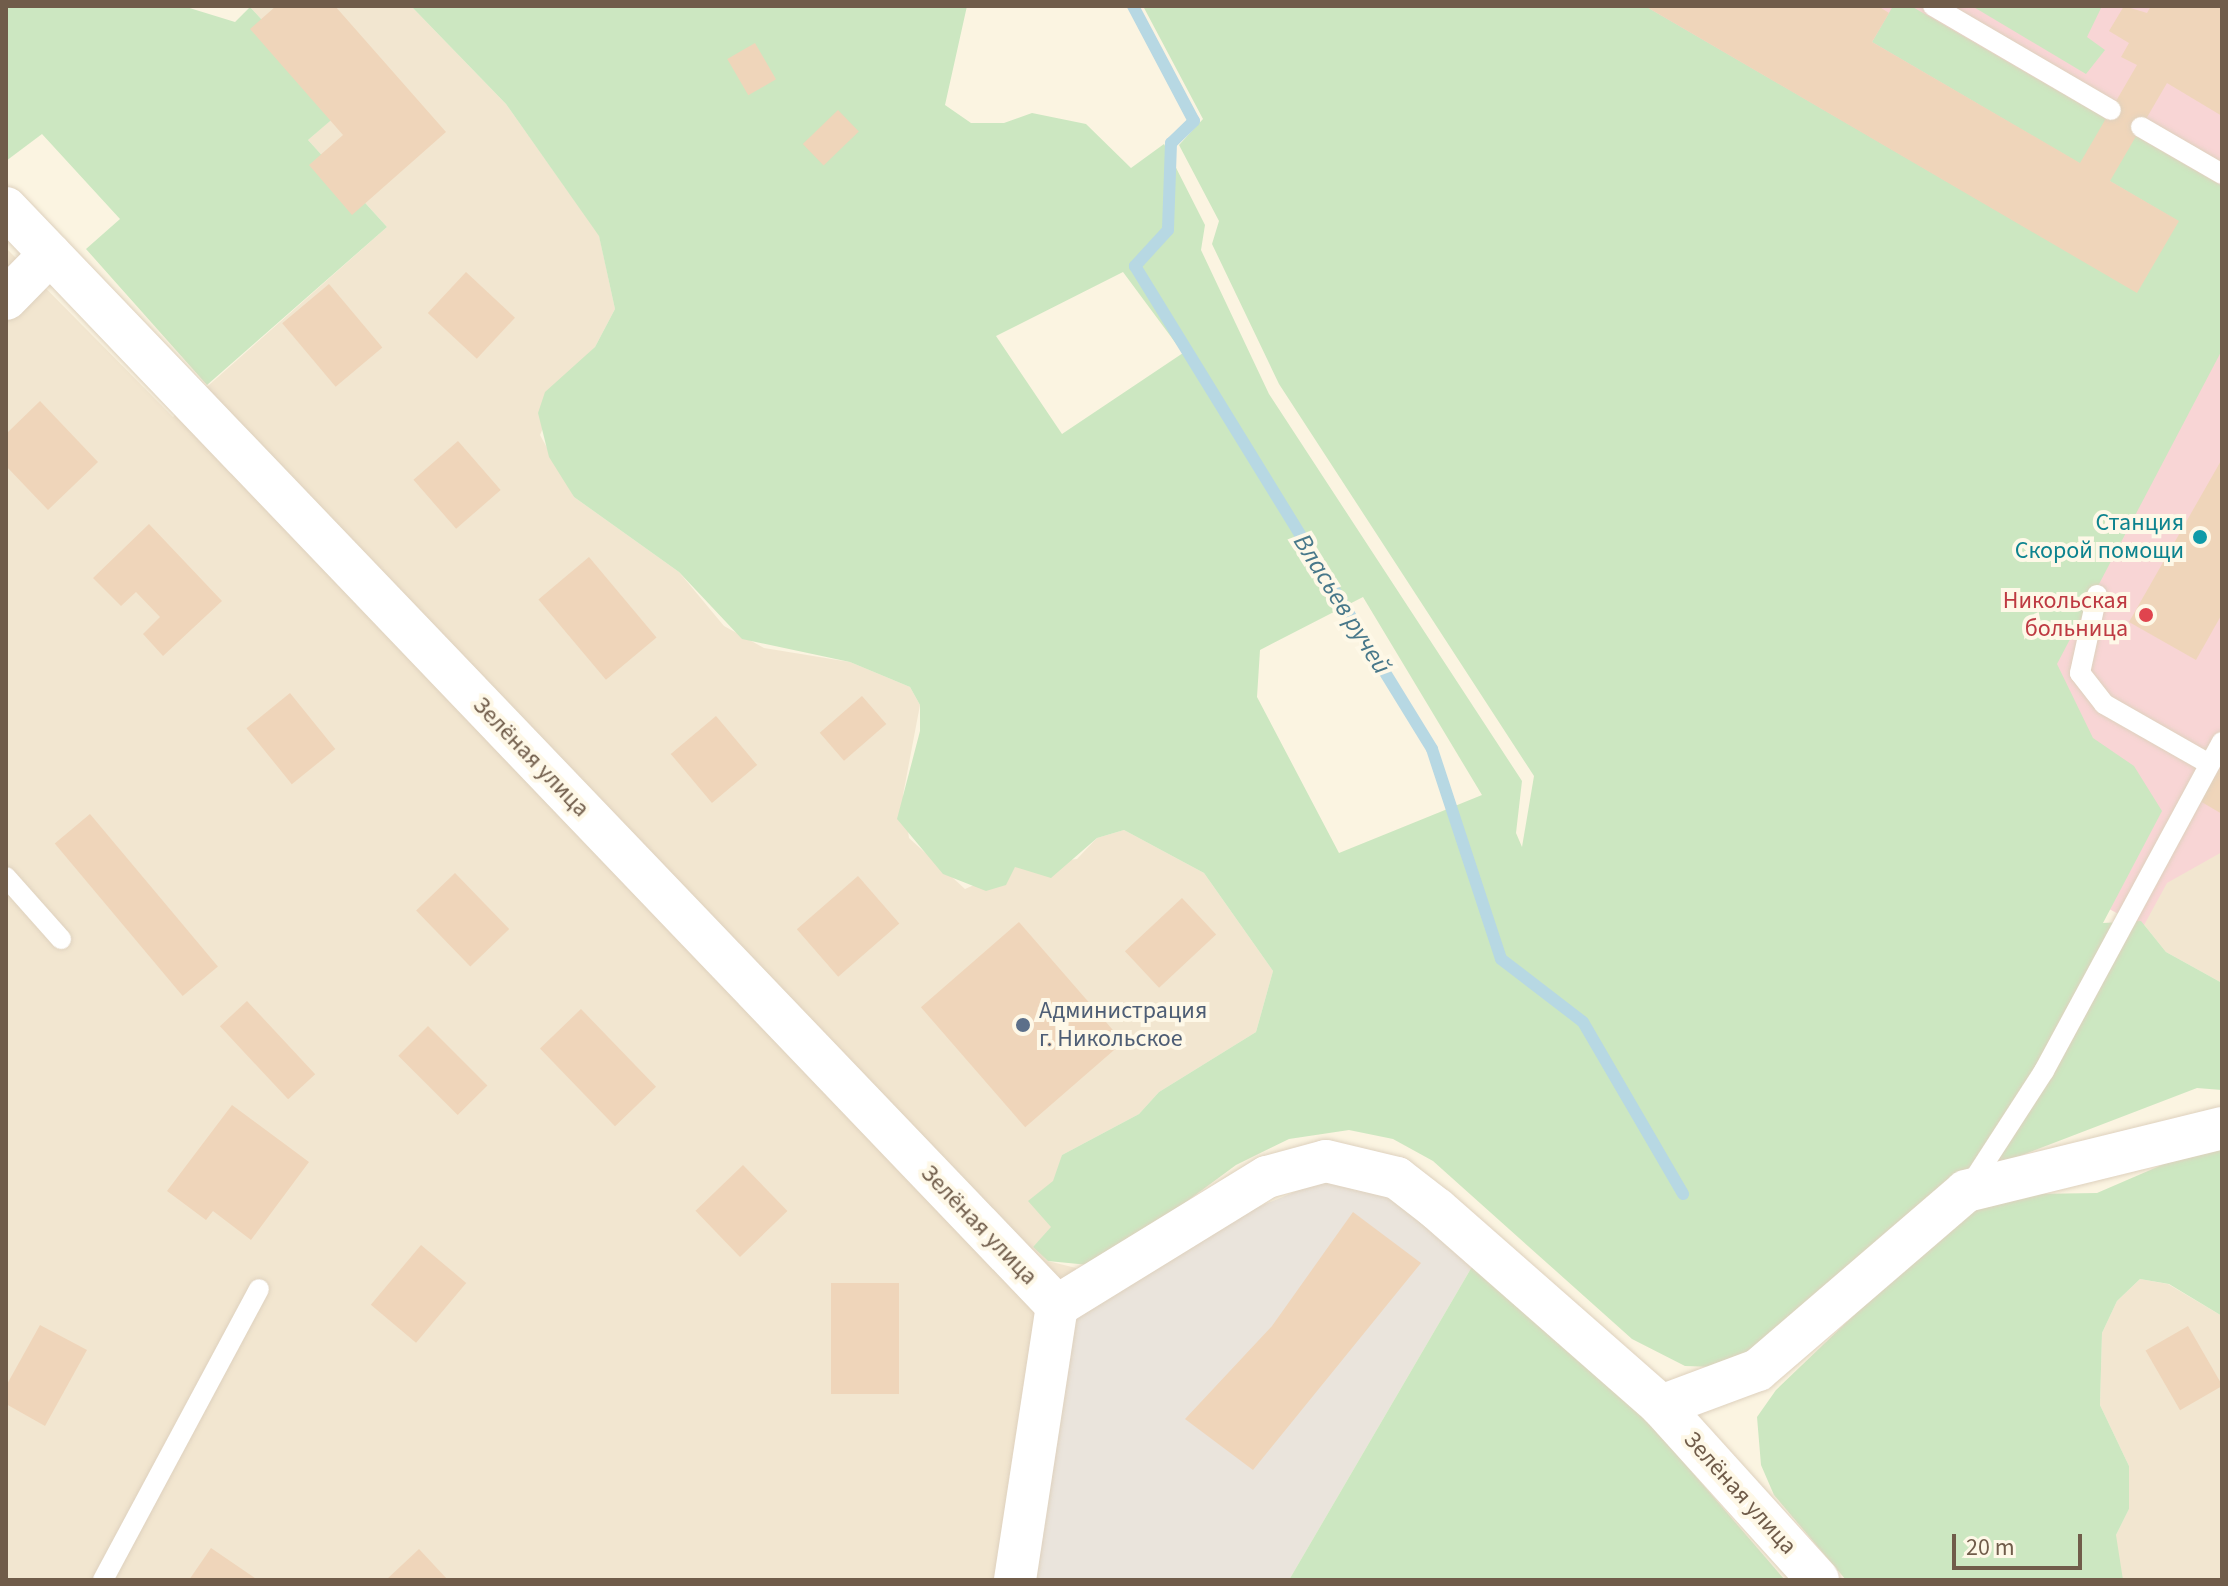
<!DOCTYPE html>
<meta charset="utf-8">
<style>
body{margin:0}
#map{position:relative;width:2228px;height:1586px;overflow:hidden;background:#fbf4e1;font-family:"Source Sans 3",sans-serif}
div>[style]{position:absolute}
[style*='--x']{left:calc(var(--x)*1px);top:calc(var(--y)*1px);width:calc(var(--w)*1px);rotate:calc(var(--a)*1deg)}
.residential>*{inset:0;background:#f2e6d0}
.industrial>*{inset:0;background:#eae4dc}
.medical>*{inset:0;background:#f8d5d5}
.green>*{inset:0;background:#cce7c1}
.stream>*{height:12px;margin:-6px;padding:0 6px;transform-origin:6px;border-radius:6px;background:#b7d8e3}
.building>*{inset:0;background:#efd5ba;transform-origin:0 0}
.roads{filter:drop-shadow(0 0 2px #ded1be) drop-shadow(0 0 2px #ded1be)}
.lane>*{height:20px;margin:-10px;padding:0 10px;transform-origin:10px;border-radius:10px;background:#fff}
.street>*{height:42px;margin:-21px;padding:0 21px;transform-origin:21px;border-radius:21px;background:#fff}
.dots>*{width:22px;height:22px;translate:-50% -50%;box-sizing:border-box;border:4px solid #fef8e7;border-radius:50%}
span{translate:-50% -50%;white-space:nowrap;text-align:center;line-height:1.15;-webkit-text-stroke:8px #fef8e7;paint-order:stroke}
.culture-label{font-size:24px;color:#0d838f}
.right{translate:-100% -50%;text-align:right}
.health-label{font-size:24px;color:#be3a42}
.street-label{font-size:24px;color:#705c4a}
.service-label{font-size:24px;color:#4e5e75}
.left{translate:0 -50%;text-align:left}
.water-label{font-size:26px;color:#48788a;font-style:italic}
.frame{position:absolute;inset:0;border:8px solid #705c4a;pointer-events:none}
.scale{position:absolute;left:1952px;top:1534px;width:130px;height:36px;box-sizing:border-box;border:4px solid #705c4a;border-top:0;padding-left:10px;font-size:24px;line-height:28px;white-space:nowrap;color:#705c4a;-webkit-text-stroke:6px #fef8e7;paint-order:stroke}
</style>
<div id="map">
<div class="residential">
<i style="clip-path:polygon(411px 6px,506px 104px,599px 235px,615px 309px,595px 347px,564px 379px,540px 435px,574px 497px,679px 572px,724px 626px,764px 648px,850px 662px,910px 687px,920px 705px,903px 795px,909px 838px,965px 889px,1015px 867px,1077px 859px,1097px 838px,1124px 830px,1204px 873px,1273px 971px,1256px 1032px,1159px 1092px,1139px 1114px,1062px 1155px,1052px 1228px,1033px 1247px,1048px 1261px,1076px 1268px,1086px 1308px,1031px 1580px,6px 1580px,6px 248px,173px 417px,387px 227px,308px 140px,344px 108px,250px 7px)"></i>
<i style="clip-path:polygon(2222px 838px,2222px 983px,2166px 952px,2141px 921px,2175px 857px)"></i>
<i style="clip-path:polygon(2140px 1279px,2168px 1284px,2222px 1316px,2222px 1580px,2123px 1580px,2116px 1568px,2116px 1535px,2129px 1509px,2129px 1466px,2100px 1405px,2102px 1333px,2117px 1301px)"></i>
</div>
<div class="industrial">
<i style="clip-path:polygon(1333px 1176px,1399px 1200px,1473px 1265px,1289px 1580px,1031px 1580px,1072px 1317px,1220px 1223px)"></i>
</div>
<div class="medical">
<i style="clip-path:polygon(1499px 6px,2222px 6px,2222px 852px,2167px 883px,2143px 927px,1955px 827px)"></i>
</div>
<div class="green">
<i style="clip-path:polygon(6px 6px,183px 6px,235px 22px,250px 7px,344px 109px,308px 140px,387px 227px,207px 385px,86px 249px,120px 219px,42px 134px,6px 161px)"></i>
<i style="clip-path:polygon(evenodd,411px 6px,967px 6px,945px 105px,971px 123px,1004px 123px,1032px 113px,1086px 124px,1131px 168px,1164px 144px,1205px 225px,1201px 250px,1269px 394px,1522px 781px,1516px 833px,1522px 847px,1534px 776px,1279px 384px,1212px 244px,1219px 221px,1179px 145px,1203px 119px,1143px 6px,1645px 6px,2137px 292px,2178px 221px,1872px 42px,1893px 6px,1911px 6px,2222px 186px,2222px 350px,2057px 664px,2093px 738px,2134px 766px,2162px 811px,2103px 923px,2141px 921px,2166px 952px,2222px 983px,2222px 1090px,2197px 1088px,1944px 1185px,1753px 1349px,1715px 1367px,1685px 1366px,1632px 1339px,1433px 1161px,1393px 1139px,1349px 1130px,1289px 1139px,1236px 1165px,1099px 1266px,1048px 1261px,1033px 1247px,1051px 1227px,1028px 1201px,1053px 1181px,1062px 1155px,1139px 1114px,1159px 1092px,1256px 1032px,1273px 971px,1204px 873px,1124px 830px,1097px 838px,1051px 878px,1015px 867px,1006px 885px,986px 891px,943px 874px,897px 819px,920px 731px,920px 705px,910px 687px,850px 662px,742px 639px,679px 572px,574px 497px,549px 457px,538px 413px,545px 392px,595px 347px,615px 309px,599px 236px,506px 104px,411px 6px,1123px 272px,1183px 353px,1062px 434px,996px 336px,1123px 272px,411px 6px,1363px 597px,1482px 795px,1339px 853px,1257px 697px,1260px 650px,1363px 597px)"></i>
<i style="clip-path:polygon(1972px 6px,2102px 6px,2087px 37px,2105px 50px,2086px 74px)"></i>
<i style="clip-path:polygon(2222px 1139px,2222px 1316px,2169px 1284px,2140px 1279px,2117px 1301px,2102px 1333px,2100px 1405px,2129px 1466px,2129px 1509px,2116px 1535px,2123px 1580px,1846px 1580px,1774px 1495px,1761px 1465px,1757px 1417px,1776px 1390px,1969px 1205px,2024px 1194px,2097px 1193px)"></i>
<i style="clip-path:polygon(1473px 1265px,1635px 1406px,1785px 1580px,1289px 1580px)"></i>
</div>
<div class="stream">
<i style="--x:1133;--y:6;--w:130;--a:62.1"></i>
<i style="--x:1194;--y:121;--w:32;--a:136"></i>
<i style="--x:1171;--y:143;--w:87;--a:92"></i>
<i style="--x:1168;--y:230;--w:49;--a:132.5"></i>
<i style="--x:1135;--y:266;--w:567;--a:58.41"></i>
<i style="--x:1432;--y:749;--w:221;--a:71.8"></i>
<i style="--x:1501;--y:959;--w:103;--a:37.5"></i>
<i style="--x:1583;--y:1022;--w:199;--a:59.8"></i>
</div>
<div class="building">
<i style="clip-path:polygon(276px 6px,335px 6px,446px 132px,352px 215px,309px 165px,343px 135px,250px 29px)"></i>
<i style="clip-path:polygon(1645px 6px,1878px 6px,1889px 13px,1872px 42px,2080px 163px,2137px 65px,2121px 57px,2129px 43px,2109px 31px,2124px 6px,2147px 13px,2151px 6px,2222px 6px,2222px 116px,2167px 83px,2110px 181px,2179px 221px,2137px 293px)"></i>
<i style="left:755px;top:43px;width:42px;height:32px;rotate:60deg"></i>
<i style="left:838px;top:110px;width:30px;height:49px;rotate:46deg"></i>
<i style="left:466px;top:272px;width:67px;height:56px;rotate:43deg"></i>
<i style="left:329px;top:284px;width:83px;height:61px;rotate:50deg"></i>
<i style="clip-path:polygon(40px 401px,98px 462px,48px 510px,6px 466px,6px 434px)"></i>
<i style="left:458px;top:441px;width:65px;height:59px;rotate:49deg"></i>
<i style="clip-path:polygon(2222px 459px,2222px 614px,2196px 660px,2129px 622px)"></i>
<i style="clip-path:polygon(149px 524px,222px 601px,163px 656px,143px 634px,160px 617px,136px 592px,121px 606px,93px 578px)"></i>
<i style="left:589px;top:557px;width:105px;height:66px;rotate:50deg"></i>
<i style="left:290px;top:693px;width:72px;height:56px;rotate:51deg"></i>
<i style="left:862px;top:696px;width:37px;height:56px;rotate:49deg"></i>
<i style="left:716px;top:716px;width:64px;height:59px;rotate:50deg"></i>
<i style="clip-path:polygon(2222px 765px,2222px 814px,2200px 801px)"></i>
<i style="left:90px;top:814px;width:199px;height:46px;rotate:50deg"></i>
<i style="left:455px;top:873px;width:78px;height:54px;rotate:46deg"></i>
<i style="left:858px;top:876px;width:63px;height:81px;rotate:49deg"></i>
<i style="left:1182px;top:898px;width:50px;height:78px;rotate:47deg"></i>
<i style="left:1019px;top:922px;width:159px;height:130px;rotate:49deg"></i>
<i style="left:247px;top:1001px;width:100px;height:37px;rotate:47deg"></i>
<i style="left:581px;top:1009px;width:108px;height:57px;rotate:46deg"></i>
<i style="left:428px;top:1026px;width:84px;height:42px;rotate:45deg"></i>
<i style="clip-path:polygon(232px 1105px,309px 1162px,251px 1240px,213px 1211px,206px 1220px,167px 1191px)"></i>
<i style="left:743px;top:1165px;width:64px;height:66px;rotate:46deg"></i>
<i style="clip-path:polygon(1353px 1212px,1421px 1263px,1253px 1470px,1185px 1419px,1272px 1326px)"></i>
<i style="left:421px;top:1245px;width:59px;height:78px;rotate:40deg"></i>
<i style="left:899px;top:1283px;width:111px;height:68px;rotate:90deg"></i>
<i style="clip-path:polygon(40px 1325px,87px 1350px,45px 1426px,6px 1404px,6px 1386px)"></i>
<i style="left:2188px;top:1326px;width:69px;height:49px;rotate:60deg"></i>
<i style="clip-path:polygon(211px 1548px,258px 1580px,189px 1580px)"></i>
<i style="clip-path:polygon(419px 1549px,448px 1580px,386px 1580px)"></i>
</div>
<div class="roads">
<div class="lane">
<i style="--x:1933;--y:6;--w:206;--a:30.3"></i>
<i style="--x:2141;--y:127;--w:94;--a:30.1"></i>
<i style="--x:2097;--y:595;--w:80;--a:102.3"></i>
<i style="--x:2080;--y:673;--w:39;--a:52"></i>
<i style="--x:2104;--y:704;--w:121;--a:29.7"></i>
<i style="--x:6;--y:877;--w:83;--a:48.4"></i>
<i style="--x:1967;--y:1190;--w:142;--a:-57.1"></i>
<i style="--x:2044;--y:1071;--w:374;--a:-61.6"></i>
<i style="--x:103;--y:1580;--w:330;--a:-61.8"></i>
</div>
<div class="street">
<i style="--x:6;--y:208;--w:1520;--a:46.25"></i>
<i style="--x:6;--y:299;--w:63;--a:-45.6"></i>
<i style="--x:1661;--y:1406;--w:103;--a:-20.4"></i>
<i style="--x:1758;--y:1370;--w:274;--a:-40.7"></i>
<i style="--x:1966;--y:1191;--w:264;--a:-13.8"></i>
<i style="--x:1015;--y:1580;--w:277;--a:-81.3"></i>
<i style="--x:1057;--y:1306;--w:246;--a:-31.6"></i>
<i style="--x:1267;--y:1177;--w:61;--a:-15.2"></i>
<i style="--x:1326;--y:1161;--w:73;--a:13.5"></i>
<i style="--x:1397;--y:1178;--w:51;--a:37.8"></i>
<i style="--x:1437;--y:1209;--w:298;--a:41.3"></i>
<i style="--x:1661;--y:1406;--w:234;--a:47.9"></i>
</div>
</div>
<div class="dots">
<i style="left:2200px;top:537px;background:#0f9aa8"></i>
<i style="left:2146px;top:615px;background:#e0444e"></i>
<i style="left:1023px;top:1025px;background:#5c6f8a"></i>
</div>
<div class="culture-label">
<span class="right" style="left:2184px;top:537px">Станция<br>Скорой помощи</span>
</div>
<div class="health-label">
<span class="right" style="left:2128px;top:615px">Никольская<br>больница</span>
</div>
<div class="street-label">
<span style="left:531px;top:757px;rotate:46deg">Зелёная улица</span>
<span style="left:979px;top:1225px;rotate:46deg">Зелёная улица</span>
<span style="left:1740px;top:1493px;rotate:48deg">Зелёная улица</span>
</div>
<div class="service-label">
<span class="left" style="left:1039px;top:1025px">Администрация<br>г. Никольское</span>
</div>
<div class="water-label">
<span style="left:1342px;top:604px;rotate:58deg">Власьев ручей</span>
</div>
<div class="frame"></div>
<div class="scale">20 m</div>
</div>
